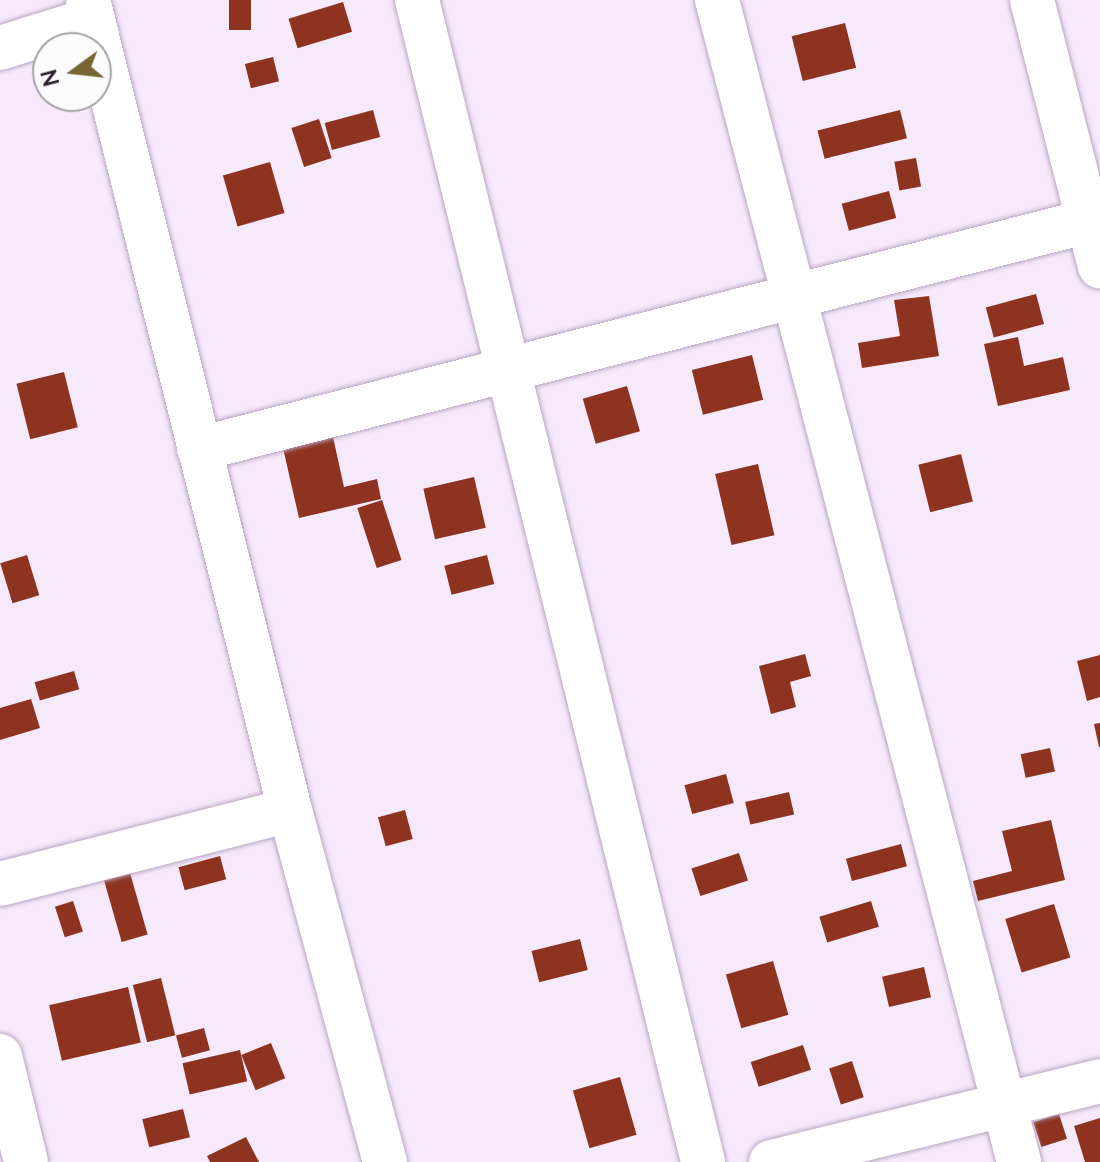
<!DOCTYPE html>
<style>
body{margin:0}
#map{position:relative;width:1100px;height:1162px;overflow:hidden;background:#f6e9fb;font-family:"Nunito Sans",sans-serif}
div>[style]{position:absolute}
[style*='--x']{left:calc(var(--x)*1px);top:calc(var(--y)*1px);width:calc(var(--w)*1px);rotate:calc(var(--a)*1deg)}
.building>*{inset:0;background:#8d331f;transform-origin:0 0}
.roads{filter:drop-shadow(0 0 2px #b9a4c1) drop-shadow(0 0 2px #b9a4c1)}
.minor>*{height:44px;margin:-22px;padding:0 22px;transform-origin:22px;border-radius:22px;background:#fff}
span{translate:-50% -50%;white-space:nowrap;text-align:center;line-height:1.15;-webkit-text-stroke:8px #fbfbfb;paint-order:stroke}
.north{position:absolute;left:32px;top:32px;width:80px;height:80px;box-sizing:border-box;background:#fbfbfb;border:2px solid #a7a3a8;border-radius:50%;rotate:255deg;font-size:22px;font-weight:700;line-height:32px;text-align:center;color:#29202c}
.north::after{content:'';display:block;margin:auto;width:28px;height:36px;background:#776735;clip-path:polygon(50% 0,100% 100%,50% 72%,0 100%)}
</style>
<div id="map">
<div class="building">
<i style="left:229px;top:0;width:22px;height:30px"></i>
<i style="left:343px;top:2px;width:31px;height:57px;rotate:73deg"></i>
<i style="left:845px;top:23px;width:46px;height:55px;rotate:76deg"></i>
<i style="left:273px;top:57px;width:25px;height:29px;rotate:76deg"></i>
<i style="left:373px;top:110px;width:28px;height:50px;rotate:75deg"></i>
<i style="left:900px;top:110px;width:29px;height:85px;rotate:76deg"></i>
<i style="left:319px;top:119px;width:41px;height:29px;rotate:72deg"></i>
<i style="left:916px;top:158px;width:29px;height:22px;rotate:80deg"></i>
<i style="left:270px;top:162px;width:53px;height:49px;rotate:74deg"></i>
<i style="left:889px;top:191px;width:28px;height:49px;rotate:75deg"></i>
<i style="left:1036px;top:294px;width:31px;height:52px;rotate:75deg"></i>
<i style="clip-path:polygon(929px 296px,939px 356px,862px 368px,858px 343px,900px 336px,894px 300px)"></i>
<i style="clip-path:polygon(1018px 337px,1024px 366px,1063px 357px,1070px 390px,998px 406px,984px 344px)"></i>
<i style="left:752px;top:355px;width:46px;height:62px;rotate:76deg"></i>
<i style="left:64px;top:372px;width:57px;height:49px;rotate:76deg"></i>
<i style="left:627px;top:386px;width:47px;height:46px;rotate:74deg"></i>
<i style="clip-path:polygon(333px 437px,344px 487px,377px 479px,381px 499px,299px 518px,283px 448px)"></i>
<i style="left:961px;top:454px;width:49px;height:44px;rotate:76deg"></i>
<i style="left:758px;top:464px;width:73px;height:44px;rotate:77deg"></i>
<i style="left:474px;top:477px;width:52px;height:52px;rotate:77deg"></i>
<i style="left:382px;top:500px;width:63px;height:26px;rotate:72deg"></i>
<i style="left:27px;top:555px;width:42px;height:28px;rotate:73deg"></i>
<i style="left:487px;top:555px;width:30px;height:44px;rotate:76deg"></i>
<i style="clip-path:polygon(805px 654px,811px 676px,790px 682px,796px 707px,771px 714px,759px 666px)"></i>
<i style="clip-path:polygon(1100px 655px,1100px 697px,1087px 701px,1077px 661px)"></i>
<i style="left:74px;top:671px;width:19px;height:41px;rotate:74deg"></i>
<i style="clip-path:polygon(31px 699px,40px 728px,0 740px,0 708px)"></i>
<i style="clip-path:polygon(1100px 723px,1100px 747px,1099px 747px,1094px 724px)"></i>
<i style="left:1050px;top:748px;width:24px;height:30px;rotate:78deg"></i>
<i style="left:726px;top:774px;width:30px;height:43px;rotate:75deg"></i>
<i style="left:789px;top:792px;width:23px;height:45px;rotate:77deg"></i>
<i style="left:405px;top:810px;width:30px;height:28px;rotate:75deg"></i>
<i style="clip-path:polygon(1051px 820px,1065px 880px,978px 901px,973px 881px,1012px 871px,1002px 831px)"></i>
<i style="left:901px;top:844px;width:23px;height:57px;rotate:75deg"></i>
<i style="left:739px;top:853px;width:29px;height:50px;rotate:72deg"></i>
<i style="left:220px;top:856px;width:24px;height:43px;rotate:75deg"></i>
<i style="left:130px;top:873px;width:64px;height:27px;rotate:74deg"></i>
<i style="left:73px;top:901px;width:32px;height:19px;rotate:72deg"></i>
<i style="left:871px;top:901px;width:27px;height:54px;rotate:73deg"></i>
<i style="left:1054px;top:904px;width:56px;height:51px;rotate:73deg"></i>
<i style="left:580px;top:939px;width:32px;height:50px;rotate:76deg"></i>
<i style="left:773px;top:961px;width:56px;height:49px;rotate:74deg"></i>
<i style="left:924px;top:967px;width:31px;height:43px;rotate:77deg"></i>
<i style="left:161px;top:978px;width:59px;height:29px;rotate:76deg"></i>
<i style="left:128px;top:987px;width:57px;height:81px;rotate:77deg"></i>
<i style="left:204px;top:1028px;width:23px;height:29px;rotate:75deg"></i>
<i style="left:271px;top:1043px;width:38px;height:32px;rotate:68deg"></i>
<i style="left:803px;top:1045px;width:26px;height:55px;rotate:72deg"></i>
<i style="left:240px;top:1050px;width:32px;height:59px;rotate:77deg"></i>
<i style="left:852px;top:1061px;width:38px;height:24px;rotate:72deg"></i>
<i style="left:620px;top:1077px;width:60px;height:49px;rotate:74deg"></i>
<i style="left:183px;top:1109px;width:29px;height:42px;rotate:76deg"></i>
<i style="left:1059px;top:1114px;width:26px;height:27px;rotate:72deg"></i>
<i style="clip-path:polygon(1100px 1118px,1100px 1162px,1085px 1162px,1074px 1126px)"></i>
<i style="clip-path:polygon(246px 1137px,259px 1162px,210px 1162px,207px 1156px)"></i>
</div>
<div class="roads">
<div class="minor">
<i style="--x:88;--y:0;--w:835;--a:76"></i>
<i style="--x:290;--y:810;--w:365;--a:74.9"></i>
<i style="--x:417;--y:0;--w:1197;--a:76.17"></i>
<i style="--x:717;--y:0;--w:1201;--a:75.43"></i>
<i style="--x:1032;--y:0;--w:275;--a:75.7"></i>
<i style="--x:0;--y:48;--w:97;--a:-17.3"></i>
<i style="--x:199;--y:449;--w:930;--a:-14.38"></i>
<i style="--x:0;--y:884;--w:299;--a:-14.3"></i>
<i style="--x:0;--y:1056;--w:109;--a:76.2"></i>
<i style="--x:771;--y:1162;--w:339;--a:-13.8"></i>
</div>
</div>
<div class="north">N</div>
</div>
